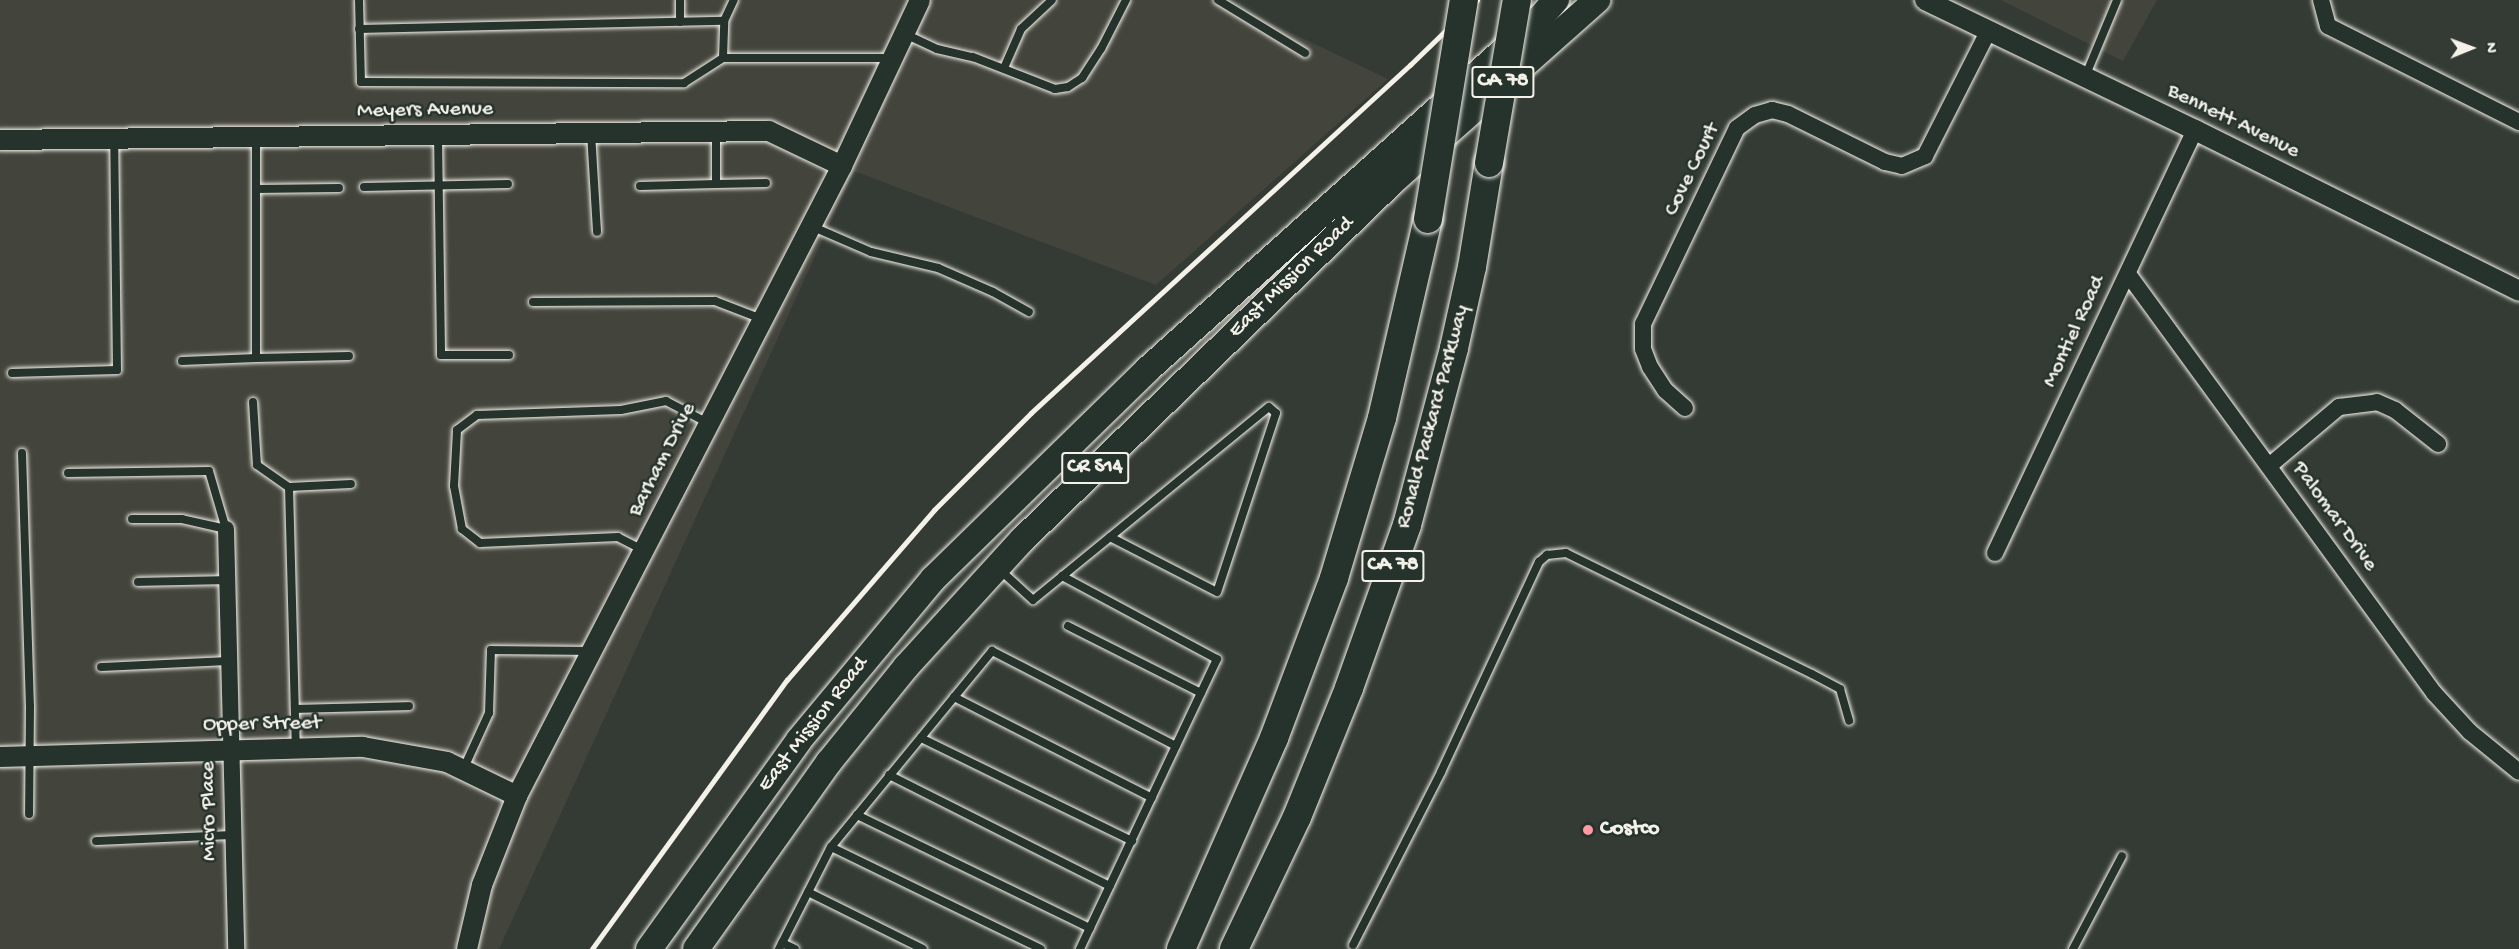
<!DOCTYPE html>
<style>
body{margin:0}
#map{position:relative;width:2519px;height:949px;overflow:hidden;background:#333b34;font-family:"Gochi Hand",sans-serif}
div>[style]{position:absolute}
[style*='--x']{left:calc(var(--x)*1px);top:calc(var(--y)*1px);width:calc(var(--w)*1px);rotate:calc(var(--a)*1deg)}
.built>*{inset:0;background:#43453d}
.roads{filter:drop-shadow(0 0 2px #f4f1e8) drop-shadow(0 0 2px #f4f1e8)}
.service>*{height:8px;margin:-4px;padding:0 4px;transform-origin:4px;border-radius:4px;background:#26332d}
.minor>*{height:16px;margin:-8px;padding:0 8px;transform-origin:8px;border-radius:8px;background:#26332d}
.tertiary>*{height:20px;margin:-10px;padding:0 10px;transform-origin:10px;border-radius:10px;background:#26332d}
.primary>*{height:26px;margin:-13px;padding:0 13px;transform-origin:13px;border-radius:13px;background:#26332d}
.motorway>*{height:28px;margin:-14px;padding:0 14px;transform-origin:14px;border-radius:14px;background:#26332d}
.rail>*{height:4.5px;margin:-2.25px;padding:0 2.25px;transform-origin:2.25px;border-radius:2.25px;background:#f4f1e8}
.bridges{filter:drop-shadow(0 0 2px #f4f1e8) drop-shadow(0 0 2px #f4f1e8)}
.motorway-bridge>*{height:28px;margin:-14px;padding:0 14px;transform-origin:14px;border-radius:14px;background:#26332d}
.dots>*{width:16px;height:16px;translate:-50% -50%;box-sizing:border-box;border:3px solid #26332d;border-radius:50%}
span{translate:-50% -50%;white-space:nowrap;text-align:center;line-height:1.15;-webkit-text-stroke:5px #26332d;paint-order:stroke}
.shield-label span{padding:2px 4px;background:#26332d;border:2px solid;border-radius:4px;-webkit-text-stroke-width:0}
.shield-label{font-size:21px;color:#f4f1e8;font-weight:700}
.street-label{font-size:22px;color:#f4f1e8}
.poi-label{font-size:22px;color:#f4f1e8;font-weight:700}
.left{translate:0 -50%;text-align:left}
.north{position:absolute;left:2441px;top:18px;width:60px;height:60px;-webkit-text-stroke:4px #26332d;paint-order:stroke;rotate:89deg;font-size:16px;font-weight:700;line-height:24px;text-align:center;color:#f4f1e8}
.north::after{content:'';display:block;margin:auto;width:21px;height:27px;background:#f4f1e8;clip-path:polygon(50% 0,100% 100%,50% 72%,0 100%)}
</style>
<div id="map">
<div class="built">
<i style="clip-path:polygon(0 0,1222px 0,1388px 79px,1156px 285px,854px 171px,499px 949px,0 949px)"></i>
<i style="clip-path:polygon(2001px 0,2157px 0,2123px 61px)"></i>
</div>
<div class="roads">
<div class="service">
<i style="--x:359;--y:0;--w:82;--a:88.6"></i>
<i style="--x:361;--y:82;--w:323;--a:0.2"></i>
<i style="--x:684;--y:83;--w:46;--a:-32.7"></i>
<i style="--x:723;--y:58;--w:170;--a:0"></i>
<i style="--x:680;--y:0;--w:22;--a:90"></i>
<i style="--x:1218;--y:0;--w:102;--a:31.3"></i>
<i style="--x:359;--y:29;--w:365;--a:-1.3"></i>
<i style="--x:905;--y:34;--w:35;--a:25"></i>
<i style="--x:937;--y:49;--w:37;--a:13"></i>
<i style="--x:973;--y:57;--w:88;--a:21.3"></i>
<i style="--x:1055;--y:89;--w:13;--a:-9"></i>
<i style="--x:1068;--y:87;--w:17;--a:-33"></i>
<i style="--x:1082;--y:78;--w:35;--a:-57"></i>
<i style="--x:1101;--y:49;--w:55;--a:-63"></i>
<i style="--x:723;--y:58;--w:37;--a:-88"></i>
<i style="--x:724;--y:21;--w:23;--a:-65"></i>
<i style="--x:1004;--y:68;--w:43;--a:-66.4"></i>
<i style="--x:1021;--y:29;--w:42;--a:-43.1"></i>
<i style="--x:2085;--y:77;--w:83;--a:-67.4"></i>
<i style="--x:716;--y:132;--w:52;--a:90"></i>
<i style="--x:716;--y:184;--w:50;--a:-1.1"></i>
<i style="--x:591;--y:133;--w:99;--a:86.5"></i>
<i style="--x:438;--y:135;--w:220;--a:89.2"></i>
<i style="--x:441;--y:355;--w:68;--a:0"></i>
<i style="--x:256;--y:137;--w:221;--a:90"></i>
<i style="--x:256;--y:358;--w:93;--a:-1.2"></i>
<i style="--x:640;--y:186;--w:76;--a:-1.5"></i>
<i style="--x:364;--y:187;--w:144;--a:-1.2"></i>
<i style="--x:256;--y:189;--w:83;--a:-0.7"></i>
<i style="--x:811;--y:226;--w:65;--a:23.4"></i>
<i style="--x:871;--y:252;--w:69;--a:13.4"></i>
<i style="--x:938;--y:268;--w:60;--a:23.6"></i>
<i style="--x:993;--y:292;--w:41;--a:29.1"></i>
<i style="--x:533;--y:302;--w:182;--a:-0.3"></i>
<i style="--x:715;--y:301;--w:50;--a:21"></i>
<i style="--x:182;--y:361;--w:74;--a:-2.3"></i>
<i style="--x:12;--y:373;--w:105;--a:-1.6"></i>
<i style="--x:117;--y:370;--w:231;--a:-90.7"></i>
<i style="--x:253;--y:402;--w:63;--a:86.4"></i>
<i style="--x:257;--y:465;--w:39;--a:35"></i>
<i style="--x:289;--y:487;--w:261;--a:88.5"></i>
<i style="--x:22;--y:453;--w:253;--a:88.2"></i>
<i style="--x:30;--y:706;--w:108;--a:90.5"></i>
<i style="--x:68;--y:473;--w:141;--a:-0.8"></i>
<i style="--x:209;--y:471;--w:60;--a:73.7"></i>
<i style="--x:226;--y:529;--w:45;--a:-167.2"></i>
<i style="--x:182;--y:519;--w:50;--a:180"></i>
<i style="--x:289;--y:487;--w:62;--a:-2.8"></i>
<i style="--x:643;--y:550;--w:28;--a:-153"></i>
<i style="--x:618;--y:537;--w:138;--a:177.5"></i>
<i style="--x:480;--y:543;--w:23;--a:-142"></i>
<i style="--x:462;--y:529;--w:44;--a:-100.5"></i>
<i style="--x:454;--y:486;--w:56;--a:-86.9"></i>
<i style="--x:457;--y:430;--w:25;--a:-37"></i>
<i style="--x:477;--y:415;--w:144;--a:-2"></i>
<i style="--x:621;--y:410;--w:46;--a:-11.3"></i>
<i style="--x:666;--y:401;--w:47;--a:27.6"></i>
<i style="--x:999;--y:569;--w:46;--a:42.4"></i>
<i style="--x:1033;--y:600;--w:99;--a:-39.3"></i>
<i style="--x:1110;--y:537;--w:205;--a:-39.3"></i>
<i style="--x:1269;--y:407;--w:9;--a:41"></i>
<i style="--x:1276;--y:413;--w:188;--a:108.2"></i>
<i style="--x:1217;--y:592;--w:120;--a:-152.8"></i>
<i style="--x:1062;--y:576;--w:176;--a:28.2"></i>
<i style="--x:1217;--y:659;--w:321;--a:115.3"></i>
<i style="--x:138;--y:582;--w:89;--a:-1.3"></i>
<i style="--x:1068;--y:626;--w:149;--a:26.7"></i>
<i style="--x:101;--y:667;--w:128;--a:-2.7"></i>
<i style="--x:954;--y:697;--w:222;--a:27"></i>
<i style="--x:297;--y:709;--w:112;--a:-1.5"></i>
<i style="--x:921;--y:738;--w:235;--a:26"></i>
<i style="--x:463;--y:770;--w:63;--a:-65.5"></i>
<i style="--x:489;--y:713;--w:63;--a:-88.2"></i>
<i style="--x:491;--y:650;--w:99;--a:0.6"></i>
<i style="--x:889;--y:775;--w:247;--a:26.7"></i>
<i style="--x:857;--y:815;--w:259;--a:25.9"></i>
<i style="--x:96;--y:841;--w:137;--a:-2.5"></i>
<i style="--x:831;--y:847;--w:233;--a:25.9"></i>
<i style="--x:808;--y:892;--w:128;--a:26.4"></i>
<i style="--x:782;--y:943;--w:14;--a:25"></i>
<i style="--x:1353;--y:945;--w:194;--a:-63"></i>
<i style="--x:1441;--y:772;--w:232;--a:-65"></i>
<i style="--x:1539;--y:562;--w:11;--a:-41"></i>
<i style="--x:1547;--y:555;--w:19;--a:-6"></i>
<i style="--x:1566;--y:553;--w:274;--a:26.2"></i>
<i style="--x:1812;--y:674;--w:32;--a:28"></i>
<i style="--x:1840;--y:689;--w:33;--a:74"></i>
<i style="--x:779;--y:949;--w:114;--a:-63"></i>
<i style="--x:831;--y:847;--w:254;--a:-50.6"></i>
<i style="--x:992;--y:651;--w:207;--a:27.3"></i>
<i style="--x:2073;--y:949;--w:105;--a:-62.2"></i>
</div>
<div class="minor">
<i style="--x:2321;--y:0;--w:27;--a:75"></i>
<i style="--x:2328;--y:26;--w:214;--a:26.7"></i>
<i style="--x:2128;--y:274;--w:519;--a:53.86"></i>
<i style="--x:2434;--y:693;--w:53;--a:47.3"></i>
<i style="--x:2470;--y:732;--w:63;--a:39.2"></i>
<i style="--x:1685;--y:408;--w:27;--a:-138"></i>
<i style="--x:1665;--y:390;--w:27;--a:-123"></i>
<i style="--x:1650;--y:367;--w:19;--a:-111"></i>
<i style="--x:1643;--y:349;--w:25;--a:-90"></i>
<i style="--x:1643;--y:324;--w:217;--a:-64.4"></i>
<i style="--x:1737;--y:128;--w:22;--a:-36"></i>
<i style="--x:1755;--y:115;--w:18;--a:-16"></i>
<i style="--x:1772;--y:110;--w:16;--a:14"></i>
<i style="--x:1788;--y:114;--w:108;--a:26.3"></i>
<i style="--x:1885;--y:162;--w:17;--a:13"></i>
<i style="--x:1902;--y:166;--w:25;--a:-23"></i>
<i style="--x:1925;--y:156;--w:139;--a:-63.1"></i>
<i style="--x:2269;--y:466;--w:92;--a:-40.1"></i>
<i style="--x:2339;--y:407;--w:38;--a:-7"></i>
<i style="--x:2377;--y:402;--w:20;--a:24"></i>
<i style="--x:2395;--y:410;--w:55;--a:38.3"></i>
<i style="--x:226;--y:529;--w:420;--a:88.6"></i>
<i style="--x:1995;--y:553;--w:468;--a:-64.7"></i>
</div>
<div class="tertiary">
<i style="--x:1925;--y:0;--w:300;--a:25.7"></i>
<i style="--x:2195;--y:130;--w:362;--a:26.4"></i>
<i style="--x:0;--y:140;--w:769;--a:-0.67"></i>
<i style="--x:769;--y:131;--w:81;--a:25.6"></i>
<i style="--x:0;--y:757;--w:363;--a:-1.6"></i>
<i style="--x:363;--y:747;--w:85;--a:10.1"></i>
<i style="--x:447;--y:762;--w:78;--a:25.9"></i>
<i style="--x:467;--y:949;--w:66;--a:-76.8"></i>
<i style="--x:482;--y:885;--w:96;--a:-68.5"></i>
<i style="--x:517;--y:796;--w:709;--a:-62.71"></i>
<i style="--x:842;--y:166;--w:183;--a:-64.8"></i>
</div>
<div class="primary">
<i style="--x:649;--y:949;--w:257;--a:-54.3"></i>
<i style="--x:799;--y:740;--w:209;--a:-50.2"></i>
<i style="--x:933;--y:579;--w:299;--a:-44.3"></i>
<i style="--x:1147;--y:370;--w:529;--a:-41.86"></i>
<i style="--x:1541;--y:17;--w:23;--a:-49"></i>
<i style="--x:696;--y:949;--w:229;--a:-54.6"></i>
<i style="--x:829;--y:762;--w:122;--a:-51"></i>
<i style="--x:906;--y:667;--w:172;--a:-47.6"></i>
<i style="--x:1022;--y:540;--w:513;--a:-44.05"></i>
<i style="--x:1391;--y:183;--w:276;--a:-41.6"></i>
</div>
<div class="motorway">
<i style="--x:1181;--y:949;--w:231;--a:-66.2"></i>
<i style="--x:1274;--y:738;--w:171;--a:-69.4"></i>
<i style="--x:1334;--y:578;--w:167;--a:-73.3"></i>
<i style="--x:1382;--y:418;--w:204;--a:-77"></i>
<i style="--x:1234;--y:949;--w:146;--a:-64.5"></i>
<i style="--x:1297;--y:817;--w:139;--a:-68"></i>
<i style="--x:1349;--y:688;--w:173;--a:-70.4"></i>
<i style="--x:1407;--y:525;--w:183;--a:-75.1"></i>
<i style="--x:1454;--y:348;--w:83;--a:-77.5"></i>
<i style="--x:1472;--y:267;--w:105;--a:-80.7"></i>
</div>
</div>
<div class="rail">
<i style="--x:592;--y:949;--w:332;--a:-54.1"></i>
<i style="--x:787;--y:680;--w:225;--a:-49.1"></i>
<i style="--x:934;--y:510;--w:137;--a:-45"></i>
<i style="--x:1031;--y:413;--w:515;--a:-42.56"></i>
<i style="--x:1410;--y:65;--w:93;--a:-44.1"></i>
</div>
<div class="bridges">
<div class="motorway-bridge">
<i style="--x:1489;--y:163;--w:165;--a:-80.3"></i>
<i style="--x:1428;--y:219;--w:222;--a:-80.7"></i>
</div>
</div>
<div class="dots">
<i style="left:1588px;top:830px;background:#ff9aa2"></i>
</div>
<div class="shield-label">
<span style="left:1503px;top:82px">CA 78</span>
<span style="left:1095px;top:468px">CR S14</span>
<span style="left:1393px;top:566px">CA 78</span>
</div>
<div class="street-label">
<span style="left:425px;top:111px;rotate:-1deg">Meyers Avenue</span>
<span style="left:2233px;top:122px;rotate:26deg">Bennett Avenue</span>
<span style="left:1693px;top:170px;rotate:-64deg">Cove Court</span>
<span style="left:1292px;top:278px;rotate:-44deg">East Mission Road</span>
<span style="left:2075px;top:332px;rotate:-65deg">Montiel Road</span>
<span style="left:1434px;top:417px;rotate:-75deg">Ronald Packard Parkway</span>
<span style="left:663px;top:460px;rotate:-63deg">Barham Drive</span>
<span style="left:2334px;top:517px;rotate:54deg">Palomar Drive</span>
<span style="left:262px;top:725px;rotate:-1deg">Opper Street</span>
<span style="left:814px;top:725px;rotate:-52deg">East Mission Road</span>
<span style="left:210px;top:811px;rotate:-91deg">Micro Place</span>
</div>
<div class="poi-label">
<span class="left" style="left:1600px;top:830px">Costco</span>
</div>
<div class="north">N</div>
</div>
